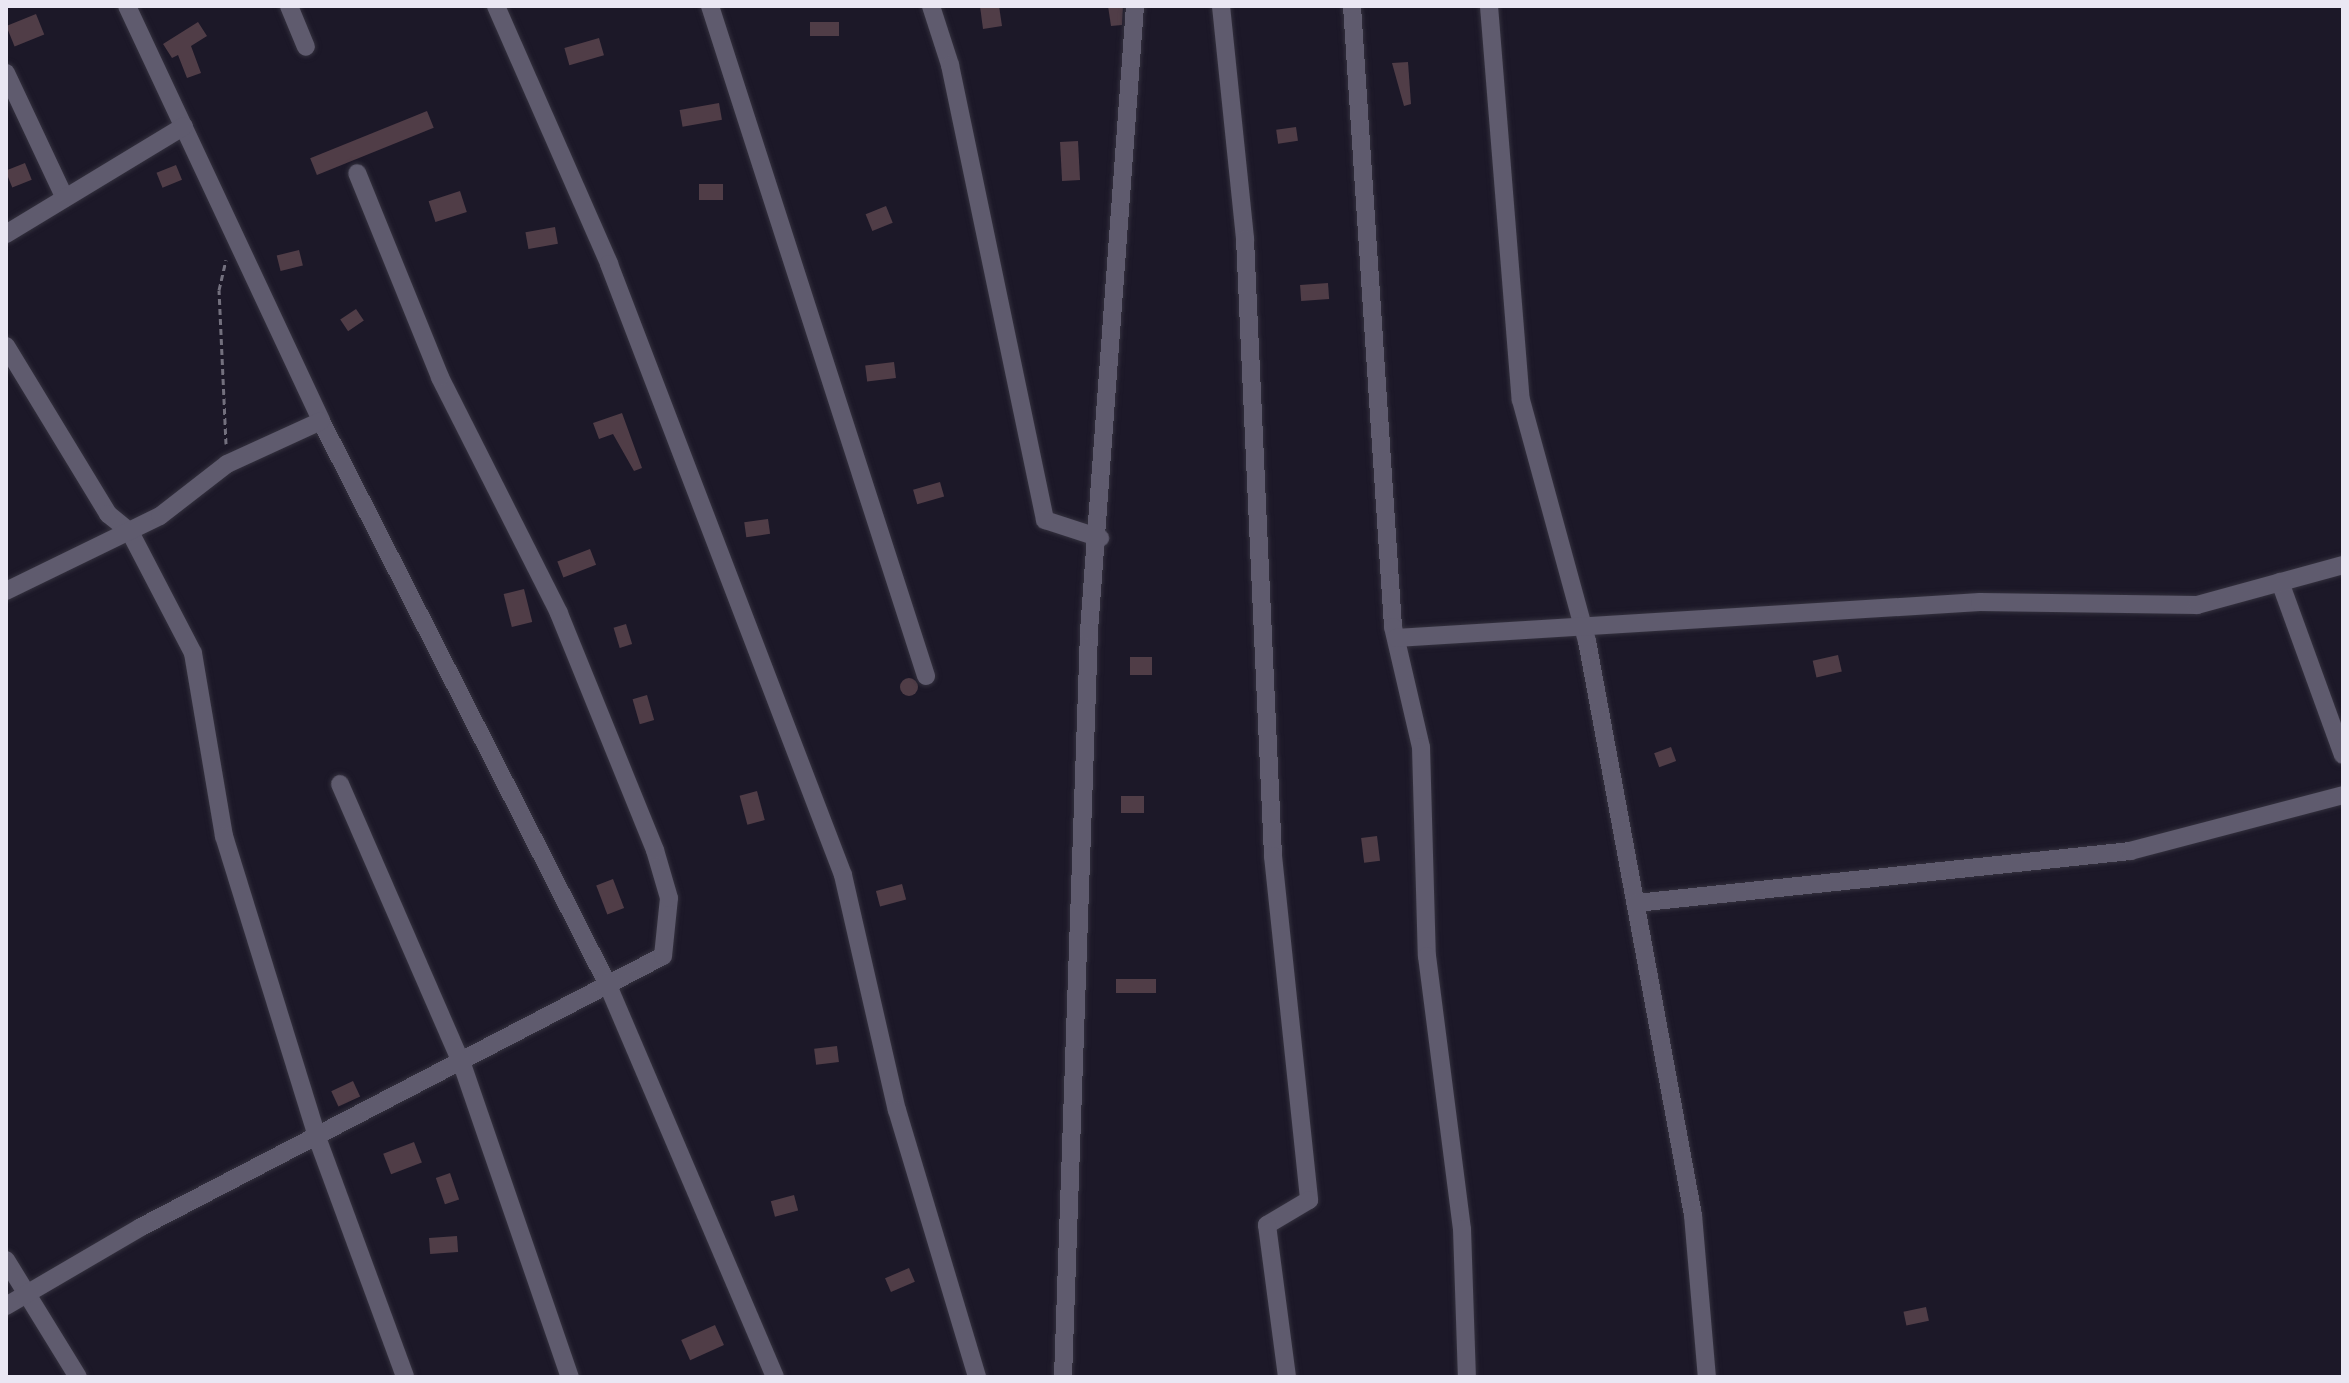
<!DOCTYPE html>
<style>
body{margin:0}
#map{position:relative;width:2349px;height:1383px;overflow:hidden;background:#1c1828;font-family:"Archivo Narrow",sans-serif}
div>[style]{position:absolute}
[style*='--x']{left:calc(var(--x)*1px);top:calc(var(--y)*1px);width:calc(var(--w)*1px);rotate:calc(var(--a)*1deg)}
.building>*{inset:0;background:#503d47;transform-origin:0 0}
.round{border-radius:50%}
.path>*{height:3px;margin-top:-1.5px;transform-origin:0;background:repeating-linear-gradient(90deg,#73707e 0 6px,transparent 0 10px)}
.roads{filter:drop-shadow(0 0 2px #34313e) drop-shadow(0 0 2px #34313e)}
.minor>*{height:18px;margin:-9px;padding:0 9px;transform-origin:9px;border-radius:9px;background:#5f5b6e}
span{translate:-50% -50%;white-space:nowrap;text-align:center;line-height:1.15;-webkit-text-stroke:6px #130f1f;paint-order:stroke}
.frame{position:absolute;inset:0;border:8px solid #eae7f3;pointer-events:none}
</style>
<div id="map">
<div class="building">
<i style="clip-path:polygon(980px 6px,999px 6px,1002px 26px,983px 29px)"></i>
<i style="clip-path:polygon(1108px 6px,1123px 6px,1122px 25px,1111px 26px)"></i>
<i style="left:36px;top:14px;width:22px;height:32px;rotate:68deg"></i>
<i style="clip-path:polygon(198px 22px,207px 36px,191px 46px,201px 73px,187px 78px,178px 55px,172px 58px,163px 44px)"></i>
<i style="left:839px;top:22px;width:14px;height:29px;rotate:90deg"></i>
<i style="left:599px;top:38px;width:18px;height:36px;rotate:74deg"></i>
<i style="clip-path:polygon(1408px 62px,1411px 104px,1404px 106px,1392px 63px)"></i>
<i style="left:719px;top:103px;width:17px;height:40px;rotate:80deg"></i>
<i style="left:427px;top:111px;width:18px;height:126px;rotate:68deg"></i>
<i style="left:1296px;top:127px;width:14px;height:20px;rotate:82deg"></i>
<i style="left:1078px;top:141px;width:39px;height:18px;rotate:87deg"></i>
<i style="left:25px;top:163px;width:18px;height:21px;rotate:68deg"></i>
<i style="left:176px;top:165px;width:16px;height:21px;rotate:68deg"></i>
<i style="left:699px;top:184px;width:24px;height:16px"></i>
<i style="left:460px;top:191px;width:22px;height:33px;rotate:72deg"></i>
<i style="left:886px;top:206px;width:18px;height:22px;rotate:68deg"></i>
<i style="left:555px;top:227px;width:17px;height:30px;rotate:80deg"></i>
<i style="left:299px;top:250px;width:16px;height:23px;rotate:76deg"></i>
<i style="left:1328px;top:283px;width:16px;height:28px;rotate:86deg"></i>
<i style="left:356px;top:309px;width:14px;height:19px;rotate:56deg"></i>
<i style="left:894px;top:362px;width:16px;height:29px;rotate:83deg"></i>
<i style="clip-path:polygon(622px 413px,642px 468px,634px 471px,613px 434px,599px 439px,593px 423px)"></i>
<i style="left:940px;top:482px;width:15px;height:28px;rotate:74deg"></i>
<i style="left:768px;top:519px;width:15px;height:24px;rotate:82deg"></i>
<i style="left:590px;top:549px;width:17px;height:35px;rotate:69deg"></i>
<i style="left:524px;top:589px;width:34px;height:21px;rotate:76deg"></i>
<i style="left:626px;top:624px;width:21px;height:13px;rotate:73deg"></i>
<i style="left:1838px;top:655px;width:17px;height:26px;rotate:77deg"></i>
<i style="left:1130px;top:657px;width:22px;height:18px"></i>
<i class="round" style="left:900px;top:678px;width:18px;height:18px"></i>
<i style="left:647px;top:695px;width:26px;height:15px;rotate:74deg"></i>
<i style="left:1671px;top:747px;width:15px;height:18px;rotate:70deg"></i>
<i style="left:757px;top:791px;width:30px;height:18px;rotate:75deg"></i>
<i style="left:1121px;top:796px;width:23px;height:17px"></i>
<i style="left:1377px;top:836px;width:25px;height:16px;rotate:83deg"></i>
<i style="left:613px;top:879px;width:31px;height:18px;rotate:69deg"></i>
<i style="left:902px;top:884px;width:16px;height:27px;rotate:75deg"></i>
<i style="left:1116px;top:979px;width:40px;height:14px"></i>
<i style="left:837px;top:1046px;width:16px;height:23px;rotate:83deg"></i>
<i style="left:353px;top:1081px;width:17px;height:24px;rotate:65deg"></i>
<i style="left:414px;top:1142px;width:22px;height:33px;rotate:69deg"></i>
<i style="left:450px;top:1173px;width:28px;height:15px;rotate:71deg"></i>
<i style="left:794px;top:1195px;width:16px;height:24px;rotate:75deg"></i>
<i style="left:457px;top:1236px;width:16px;height:28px;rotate:86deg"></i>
<i style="left:909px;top:1268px;width:15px;height:26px;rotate:67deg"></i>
<i style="left:1926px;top:1307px;width:14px;height:23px;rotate:78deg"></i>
<i style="left:715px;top:1325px;width:22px;height:37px;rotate:66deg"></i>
</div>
<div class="path">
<i style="--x:226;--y:444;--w:154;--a:-92.6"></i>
<i style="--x:219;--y:290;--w:31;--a:-77"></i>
</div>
<div class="roads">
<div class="minor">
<i style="--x:127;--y:6;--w:458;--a:64.9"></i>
<i style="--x:321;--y:421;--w:631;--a:63.03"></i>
<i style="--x:607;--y:983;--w:428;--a:66.9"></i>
<i style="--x:289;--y:6;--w:44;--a:67.5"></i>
<i style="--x:496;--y:6;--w:282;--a:66.3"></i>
<i style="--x:609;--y:264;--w:654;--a:69.04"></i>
<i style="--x:843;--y:875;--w:241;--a:77.1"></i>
<i style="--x:897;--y:1110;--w:279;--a:73.3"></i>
<i style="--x:710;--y:6;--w:704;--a:72.13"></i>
<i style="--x:931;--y:6;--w:62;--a:72.1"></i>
<i style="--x:950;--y:65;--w:465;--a:78.2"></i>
<i style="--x:1045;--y:520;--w:58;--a:18.1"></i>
<i style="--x:1221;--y:6;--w:234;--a:84.1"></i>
<i style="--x:1245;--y:239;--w:618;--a:87.4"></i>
<i style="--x:1273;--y:856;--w:346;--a:84"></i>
<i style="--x:1309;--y:1200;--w:49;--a:149.2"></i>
<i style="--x:1267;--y:1225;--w:153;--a:82.5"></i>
<i style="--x:1352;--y:6;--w:622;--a:86.22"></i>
<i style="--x:1393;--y:627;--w:123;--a:76.9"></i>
<i style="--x:1421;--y:747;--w:209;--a:88.4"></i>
<i style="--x:1427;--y:956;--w:275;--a:82.7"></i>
<i style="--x:1462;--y:1229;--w:148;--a:88.1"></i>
<i style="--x:1489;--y:6;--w:395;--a:85.4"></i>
<i style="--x:1521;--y:400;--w:250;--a:74.7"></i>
<i style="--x:1587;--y:641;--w:584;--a:79.54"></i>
<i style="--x:1693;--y:1215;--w:163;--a:85.1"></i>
<i style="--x:6;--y:73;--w:136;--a:64.8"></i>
<i style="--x:6;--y:234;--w:208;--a:-31.2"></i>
<i style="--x:6;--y:346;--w:197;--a:58.7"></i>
<i style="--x:108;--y:514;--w:28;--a:39"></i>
<i style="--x:130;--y:532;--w:136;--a:62.5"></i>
<i style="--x:193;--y:653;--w:186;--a:80.4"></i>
<i style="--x:224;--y:836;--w:318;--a:72.8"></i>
<i style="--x:318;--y:1140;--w:252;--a:69.8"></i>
<i style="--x:2280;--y:582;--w:184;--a:70"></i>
<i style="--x:6;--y:591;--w:171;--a:-26"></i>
<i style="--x:160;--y:516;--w:85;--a:-37.8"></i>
<i style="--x:227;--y:464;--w:103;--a:-24.6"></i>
<i style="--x:1396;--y:638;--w:585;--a:-3.53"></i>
<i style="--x:1980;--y:602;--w:217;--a:0.8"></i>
<i style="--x:2197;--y:605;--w:151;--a:-15.3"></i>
<i style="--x:340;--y:784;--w:305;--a:66.5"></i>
<i style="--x:462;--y:1064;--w:331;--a:71"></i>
<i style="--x:1636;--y:903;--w:497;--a:-6"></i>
<i style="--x:2130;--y:851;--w:220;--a:-14.7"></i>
<i style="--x:6;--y:1260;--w:137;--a:58.4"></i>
<i style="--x:6;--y:1306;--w:156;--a:-30.3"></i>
<i style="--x:141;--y:1227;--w:588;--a:-27.44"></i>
<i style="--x:663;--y:956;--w:58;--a:-84.1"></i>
<i style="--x:669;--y:898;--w:50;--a:-106.3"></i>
<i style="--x:655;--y:850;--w:256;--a:-112.1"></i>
<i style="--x:559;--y:613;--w:264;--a:-116.8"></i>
<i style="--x:440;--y:377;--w:220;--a:-112.1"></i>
<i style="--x:1063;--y:1377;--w:746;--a:-88"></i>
<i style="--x:1089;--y:631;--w:627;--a:-85.79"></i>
</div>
</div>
<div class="frame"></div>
</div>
